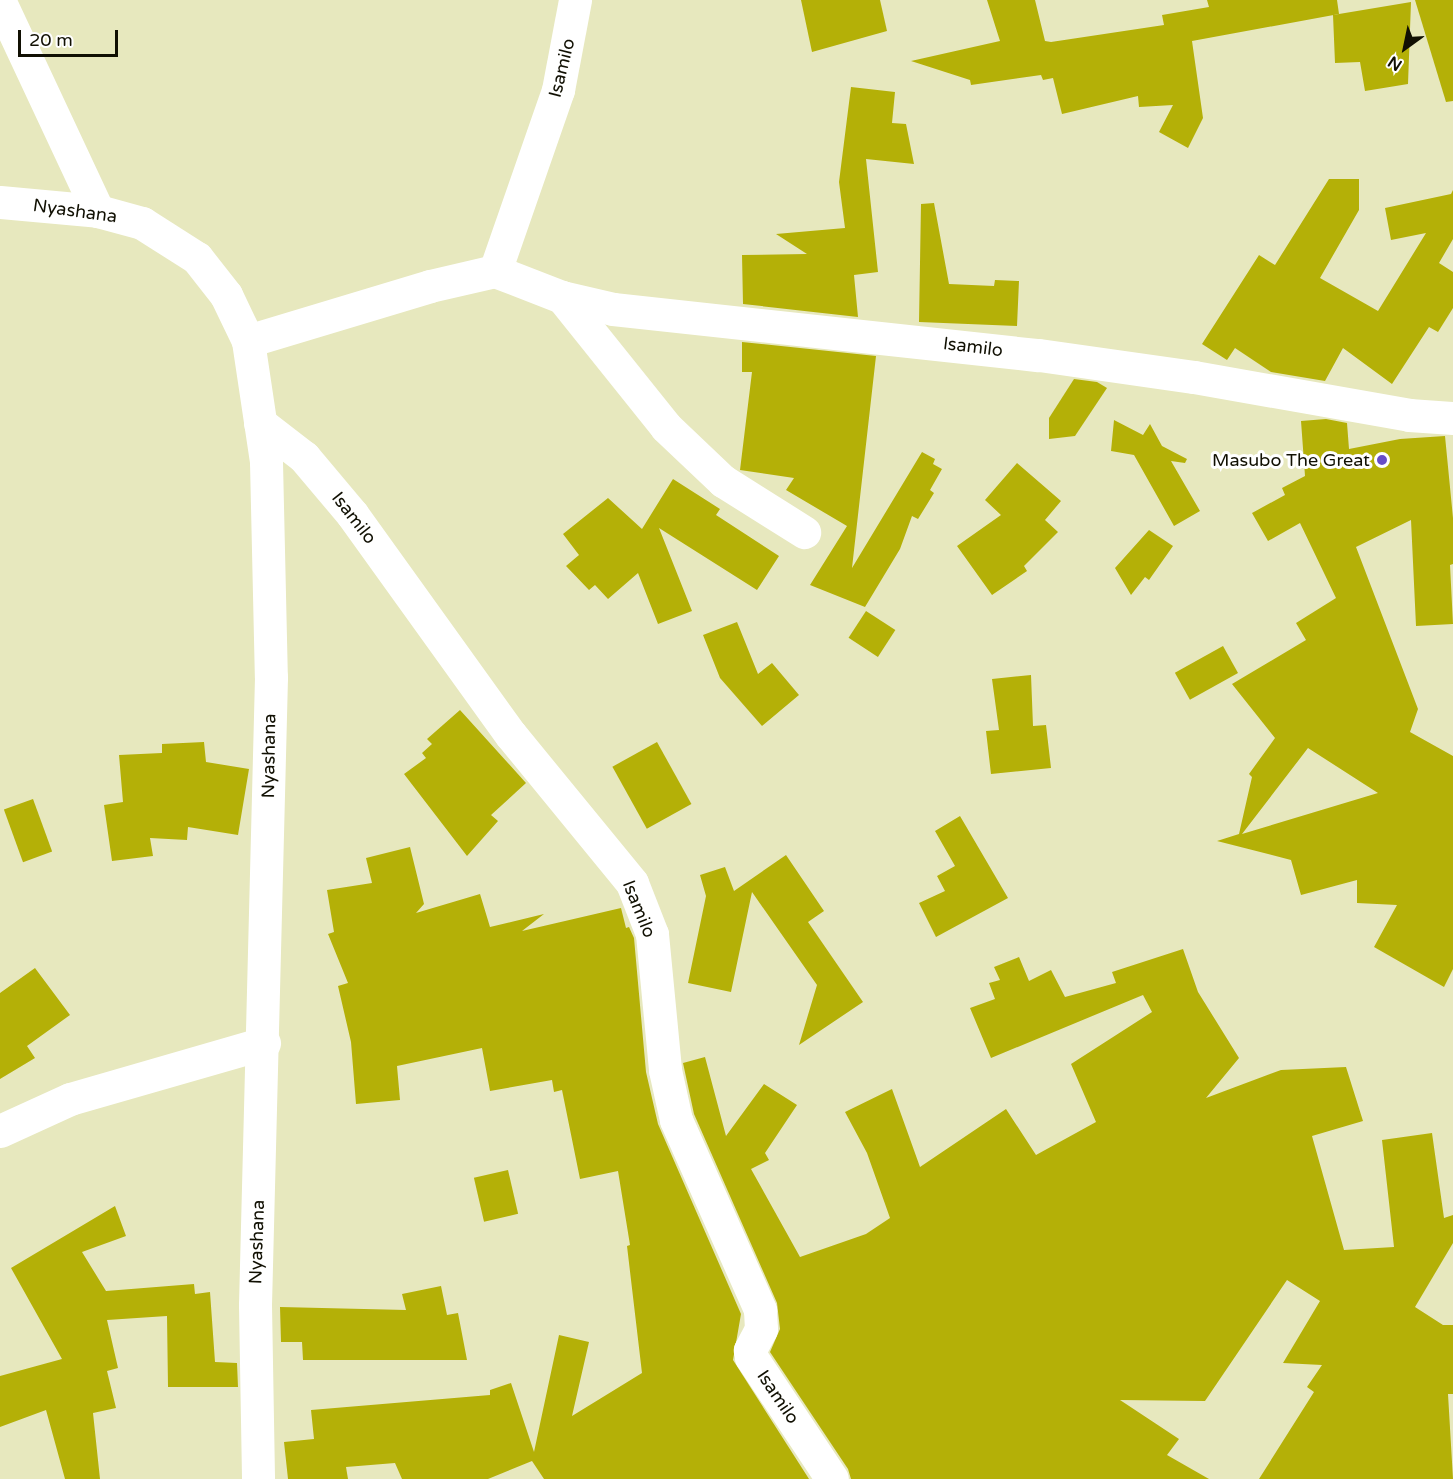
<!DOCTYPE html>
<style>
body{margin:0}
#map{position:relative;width:1453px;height:1479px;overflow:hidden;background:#e7e8be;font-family:"Varela Round",sans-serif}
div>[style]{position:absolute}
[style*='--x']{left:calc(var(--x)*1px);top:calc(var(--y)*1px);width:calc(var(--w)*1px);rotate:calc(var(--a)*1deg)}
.building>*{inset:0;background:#b4b007;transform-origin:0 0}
.street>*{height:33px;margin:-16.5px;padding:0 16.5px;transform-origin:16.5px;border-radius:16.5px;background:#fff}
.secondary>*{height:33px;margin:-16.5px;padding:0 16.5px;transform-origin:16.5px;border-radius:16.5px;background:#fff}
.dots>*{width:16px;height:16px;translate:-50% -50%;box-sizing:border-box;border:3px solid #fff;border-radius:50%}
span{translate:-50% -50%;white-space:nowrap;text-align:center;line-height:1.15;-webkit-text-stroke:6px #fff;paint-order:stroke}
.street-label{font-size:18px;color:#111003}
.poi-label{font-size:18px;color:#111003}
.right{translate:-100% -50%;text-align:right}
.north{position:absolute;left:1375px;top:18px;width:60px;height:60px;-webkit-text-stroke:4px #fff;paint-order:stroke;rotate:213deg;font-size:16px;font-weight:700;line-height:24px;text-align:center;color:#111003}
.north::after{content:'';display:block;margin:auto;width:21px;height:27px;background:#111003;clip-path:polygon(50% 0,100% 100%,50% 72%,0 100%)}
.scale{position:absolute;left:18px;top:30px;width:100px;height:27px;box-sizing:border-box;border:3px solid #111003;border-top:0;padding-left:8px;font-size:18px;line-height:21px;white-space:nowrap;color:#111003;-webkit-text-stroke:4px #fff;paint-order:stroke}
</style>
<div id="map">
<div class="building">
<i style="clip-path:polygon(801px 0,880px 0,887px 31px,812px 52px)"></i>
<i style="clip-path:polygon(987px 0,1035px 0,1045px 41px,1051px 42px,1164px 25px,1162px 15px,1209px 7px,1207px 0,1337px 0,1339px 14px,1192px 41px,1203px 118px,1188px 148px,1159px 132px,1173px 105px,1139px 107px,1138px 96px,1062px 114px,1053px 78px,1043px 80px,1041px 75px,971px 85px,970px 80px,911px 61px,1000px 41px)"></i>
<i style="clip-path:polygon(1415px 0,1453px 0,1453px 101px,1446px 102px)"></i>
<i style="clip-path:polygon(1411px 2px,1408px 84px,1365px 91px,1360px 62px,1335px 63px,1333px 15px)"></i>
<i style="clip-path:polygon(851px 87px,895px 92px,892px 123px,906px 124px,914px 164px,866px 159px,878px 272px,854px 275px,858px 317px,743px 304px,742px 255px,807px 254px,776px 234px,845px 228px,839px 182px)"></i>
<i style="clip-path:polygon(1329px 179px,1359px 179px,1359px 210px,1320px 278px,1378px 311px,1426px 233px,1391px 240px,1385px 208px,1451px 194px,1453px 190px,1453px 239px,1439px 263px,1453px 272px,1453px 308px,1438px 332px,1429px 327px,1392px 384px,1343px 348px,1325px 381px,1271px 372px,1235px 348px,1227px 360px,1202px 344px,1259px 255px,1275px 265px)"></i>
<i style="clip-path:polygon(934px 203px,949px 284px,994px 286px,995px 280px,1019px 281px,1017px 326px,919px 322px,921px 204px)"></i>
<i style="clip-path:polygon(742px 342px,876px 356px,852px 568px,922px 452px,935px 459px,933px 464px,942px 469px,930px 490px,934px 493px,918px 519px,912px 516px,900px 549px,865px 607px,810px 585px,847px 526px,786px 490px,794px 478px,740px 470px,752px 372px,742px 372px)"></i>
<i style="clip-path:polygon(1074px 379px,1097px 382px,1107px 388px,1075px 436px,1049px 439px,1049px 418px)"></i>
<i style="clip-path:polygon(evenodd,1326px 419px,1347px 423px,1349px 449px,1400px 439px,1445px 436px,1453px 518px,1453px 564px,1450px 565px,1453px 624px,1416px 626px,1411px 520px,1356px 547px,1418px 709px,1410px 732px,1453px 756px,1453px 969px,1444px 987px,1374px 947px,1397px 905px,1357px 903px,1357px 880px,1301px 895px,1291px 860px,1217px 841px,1239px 834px,1252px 777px,1249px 774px,1275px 738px,1232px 684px,1306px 640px,1296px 623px,1336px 598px,1300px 523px,1268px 541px,1252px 513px,1285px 495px,1282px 488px,1305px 476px,1301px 421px,1326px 419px,1308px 748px,1378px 793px,1242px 834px,1308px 748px)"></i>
<i style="clip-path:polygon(1114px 420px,1143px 435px,1150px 424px,1162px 446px,1187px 459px,1185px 463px,1171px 461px,1200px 511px,1174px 526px,1134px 455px,1111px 451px)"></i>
<i style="clip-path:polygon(1017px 463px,1061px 501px,1045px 520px,1058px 532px,1024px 566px,1027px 571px,992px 595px,957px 546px,1001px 515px,985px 500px)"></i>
<i style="clip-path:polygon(673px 479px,720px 509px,716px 515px,779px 556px,757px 590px,659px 528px,692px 611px,658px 624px,638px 573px,608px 599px,595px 585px,589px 590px,566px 566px,579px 555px,563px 534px,608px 498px,642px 529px)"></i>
<i style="clip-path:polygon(1149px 530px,1173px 546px,1149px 580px,1145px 577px,1131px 595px,1115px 568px)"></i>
<i style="left:866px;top:611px;width:35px;height:32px;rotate:33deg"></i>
<i style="clip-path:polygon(737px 622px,758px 674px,772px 663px,799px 695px,762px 726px,720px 678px,703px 635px)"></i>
<i style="left:1223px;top:646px;width:31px;height:55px;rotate:61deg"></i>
<i style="clip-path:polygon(1031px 675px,1033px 726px,1046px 725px,1051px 768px,991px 774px,986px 731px,999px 730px,992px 679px)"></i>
<i style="clip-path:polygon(460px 710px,526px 783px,491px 815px,498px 821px,467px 856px,404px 774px,426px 758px,422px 753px,432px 744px,427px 739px)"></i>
<i style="clip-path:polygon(204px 742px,206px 762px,249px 769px,238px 835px,188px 827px,187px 840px,150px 838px,153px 856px,112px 861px,104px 805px,123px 802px,119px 755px,162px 753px,162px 744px)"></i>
<i style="left:657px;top:742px;width:71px;height:51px;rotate:61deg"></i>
<i style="left:33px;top:799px;width:56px;height:31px;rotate:70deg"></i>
<i style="clip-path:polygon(960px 816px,1008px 898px,936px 937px,919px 903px,945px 891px,937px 876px,955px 866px,935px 831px)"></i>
<i style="clip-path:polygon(410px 847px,424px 904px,416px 913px,480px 894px,490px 927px,544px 914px,522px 931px,621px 908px,626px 928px,629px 927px,634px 938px,646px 1072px,658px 1124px,741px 1314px,733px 1360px,809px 1479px,544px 1479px,532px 1461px,488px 1479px,402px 1479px,395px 1463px,346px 1467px,348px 1479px,288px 1479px,284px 1442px,314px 1439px,311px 1410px,490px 1395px,490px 1390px,511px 1383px,534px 1452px,559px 1335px,589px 1342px,572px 1416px,642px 1373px,627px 1246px,630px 1245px,618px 1171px,580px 1179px,562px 1090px,554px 1092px,552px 1080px,490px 1091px,482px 1048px,397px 1066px,400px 1100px,356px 1104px,351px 1042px,338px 986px,348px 983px,328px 934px,334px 932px,327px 890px,372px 883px,366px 858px)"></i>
<i style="clip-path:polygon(786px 855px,824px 911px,808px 922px,863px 1002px,799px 1045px,817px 985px,752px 892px,731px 992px,688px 983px,706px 896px,700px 875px,725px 867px,734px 891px)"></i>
<i style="clip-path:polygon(1183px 949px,1198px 992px,1239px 1058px,1206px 1098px,1281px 1070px,1346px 1067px,1363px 1121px,1312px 1136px,1344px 1250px,1394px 1247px,1382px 1140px,1432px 1133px,1444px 1218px,1453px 1215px,1453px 1243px,1415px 1307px,1443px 1325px,1453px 1325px,1453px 1394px,1448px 1394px,1453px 1479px,1259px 1479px,1314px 1392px,1307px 1387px,1322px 1365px,1283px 1363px,1320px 1301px,1287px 1280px,1205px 1401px,1120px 1400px,1179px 1439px,1167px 1455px,1209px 1479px,851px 1479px,848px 1469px,770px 1352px,780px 1329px,777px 1303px,694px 1114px,683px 1063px,705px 1057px,726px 1136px,764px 1084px,797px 1105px,765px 1153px,769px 1160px,751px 1169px,800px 1257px,866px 1234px,890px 1218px,867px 1153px,845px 1112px,892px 1089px,920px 1167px,1006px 1109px,1036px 1155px,1096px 1122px,1071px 1064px,1152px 1012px,1143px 995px,991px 1058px,970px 1008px,995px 999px,989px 983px,1000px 980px,994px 967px,1019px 957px,1029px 981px,1051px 970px,1065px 997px,1116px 983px,1112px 972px)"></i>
<i style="clip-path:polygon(35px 968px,70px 1015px,27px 1046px,35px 1058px,0 1079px,0 993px)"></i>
<i style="left:508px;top:1170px;width:45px;height:35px;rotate:77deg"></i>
<i style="clip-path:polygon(115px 1206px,126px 1236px,82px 1252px,106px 1291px,194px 1284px,195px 1294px,210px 1292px,215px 1362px,237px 1363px,238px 1387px,168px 1387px,167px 1316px,107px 1320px,118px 1368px,107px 1371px,116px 1408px,93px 1413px,100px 1479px,65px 1479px,46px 1410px,0 1427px,0 1376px,62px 1359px,11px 1268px)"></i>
<i style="clip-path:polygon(441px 1286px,447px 1315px,458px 1313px,467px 1360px,303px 1360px,302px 1342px,281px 1342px,280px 1307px,406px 1310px,402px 1294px)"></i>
</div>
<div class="street">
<i style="--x:0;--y:2;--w:231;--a:64.9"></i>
<i style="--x:495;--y:271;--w:192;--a:-70.8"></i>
<i style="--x:558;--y:90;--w:92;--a:-79.3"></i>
<i style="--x:562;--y:297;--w:166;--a:51.3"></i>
<i style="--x:666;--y:427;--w:79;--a:43.5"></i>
<i style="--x:723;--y:481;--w:96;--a:32.2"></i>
<i style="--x:248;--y:341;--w:190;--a:-16.8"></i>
<i style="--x:430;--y:286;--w:67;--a:-13"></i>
<i style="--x:495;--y:271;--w:72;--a:21.2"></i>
<i style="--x:562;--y:297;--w:52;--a:13.2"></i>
<i style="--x:613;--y:309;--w:428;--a:6.2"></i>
<i style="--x:1039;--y:355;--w:157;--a:8.1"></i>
<i style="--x:1194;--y:377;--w:218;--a:10"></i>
<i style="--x:1409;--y:415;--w:44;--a:3.9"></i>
<i style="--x:260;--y:423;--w:56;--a:37.7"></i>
<i style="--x:304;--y:457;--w:75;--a:49.9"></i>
<i style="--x:352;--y:514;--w:272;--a:54.3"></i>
<i style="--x:511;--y:735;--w:191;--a:50.7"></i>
<i style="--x:632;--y:883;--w:55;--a:68.6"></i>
<i style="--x:652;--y:934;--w:137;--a:84.5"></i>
<i style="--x:665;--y:1070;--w:51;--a:77.6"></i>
<i style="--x:676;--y:1120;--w:208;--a:66.1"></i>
<i style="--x:760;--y:1310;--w:19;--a:87"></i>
<i style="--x:761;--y:1329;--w:24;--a:118"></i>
<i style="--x:750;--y:1350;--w:7;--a:82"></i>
<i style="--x:751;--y:1357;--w:146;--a:56.4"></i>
<i style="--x:0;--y:1131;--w:77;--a:-24.6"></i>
<i style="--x:70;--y:1099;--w:202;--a:-16.1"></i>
</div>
<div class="secondary">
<i style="--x:0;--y:202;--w:98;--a:5.2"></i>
<i style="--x:98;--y:211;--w:46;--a:15.3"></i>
<i style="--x:142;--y:223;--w:65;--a:32.5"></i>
<i style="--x:197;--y:258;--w:47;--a:51.9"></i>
<i style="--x:226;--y:295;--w:51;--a:64.4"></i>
<i style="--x:248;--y:341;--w:122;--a:81.5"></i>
<i style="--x:266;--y:462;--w:215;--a:88.7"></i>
<i style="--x:271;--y:677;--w:628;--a:91.46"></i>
<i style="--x:255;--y:1305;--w:174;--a:89"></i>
</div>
<div class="dots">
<i style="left:1382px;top:460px;background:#674dc6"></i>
</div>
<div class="street-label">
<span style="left:562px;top:68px;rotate:-76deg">Isamilo</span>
<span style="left:75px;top:211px;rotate:8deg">Nyashana</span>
<span style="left:973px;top:347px;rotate:7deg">Isamilo</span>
<span style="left:354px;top:518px;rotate:52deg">Isamilo</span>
<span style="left:269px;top:756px;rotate:-89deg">Nyashana</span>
<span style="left:639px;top:909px;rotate:68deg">Isamilo</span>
<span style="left:257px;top:1242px;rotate:-88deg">Nyashana</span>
<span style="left:778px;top:1397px;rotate:56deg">Isamilo</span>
</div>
<div class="poi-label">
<span class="right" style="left:1370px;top:460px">Masubo The Great</span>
</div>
<div class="north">N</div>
<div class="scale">20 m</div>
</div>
